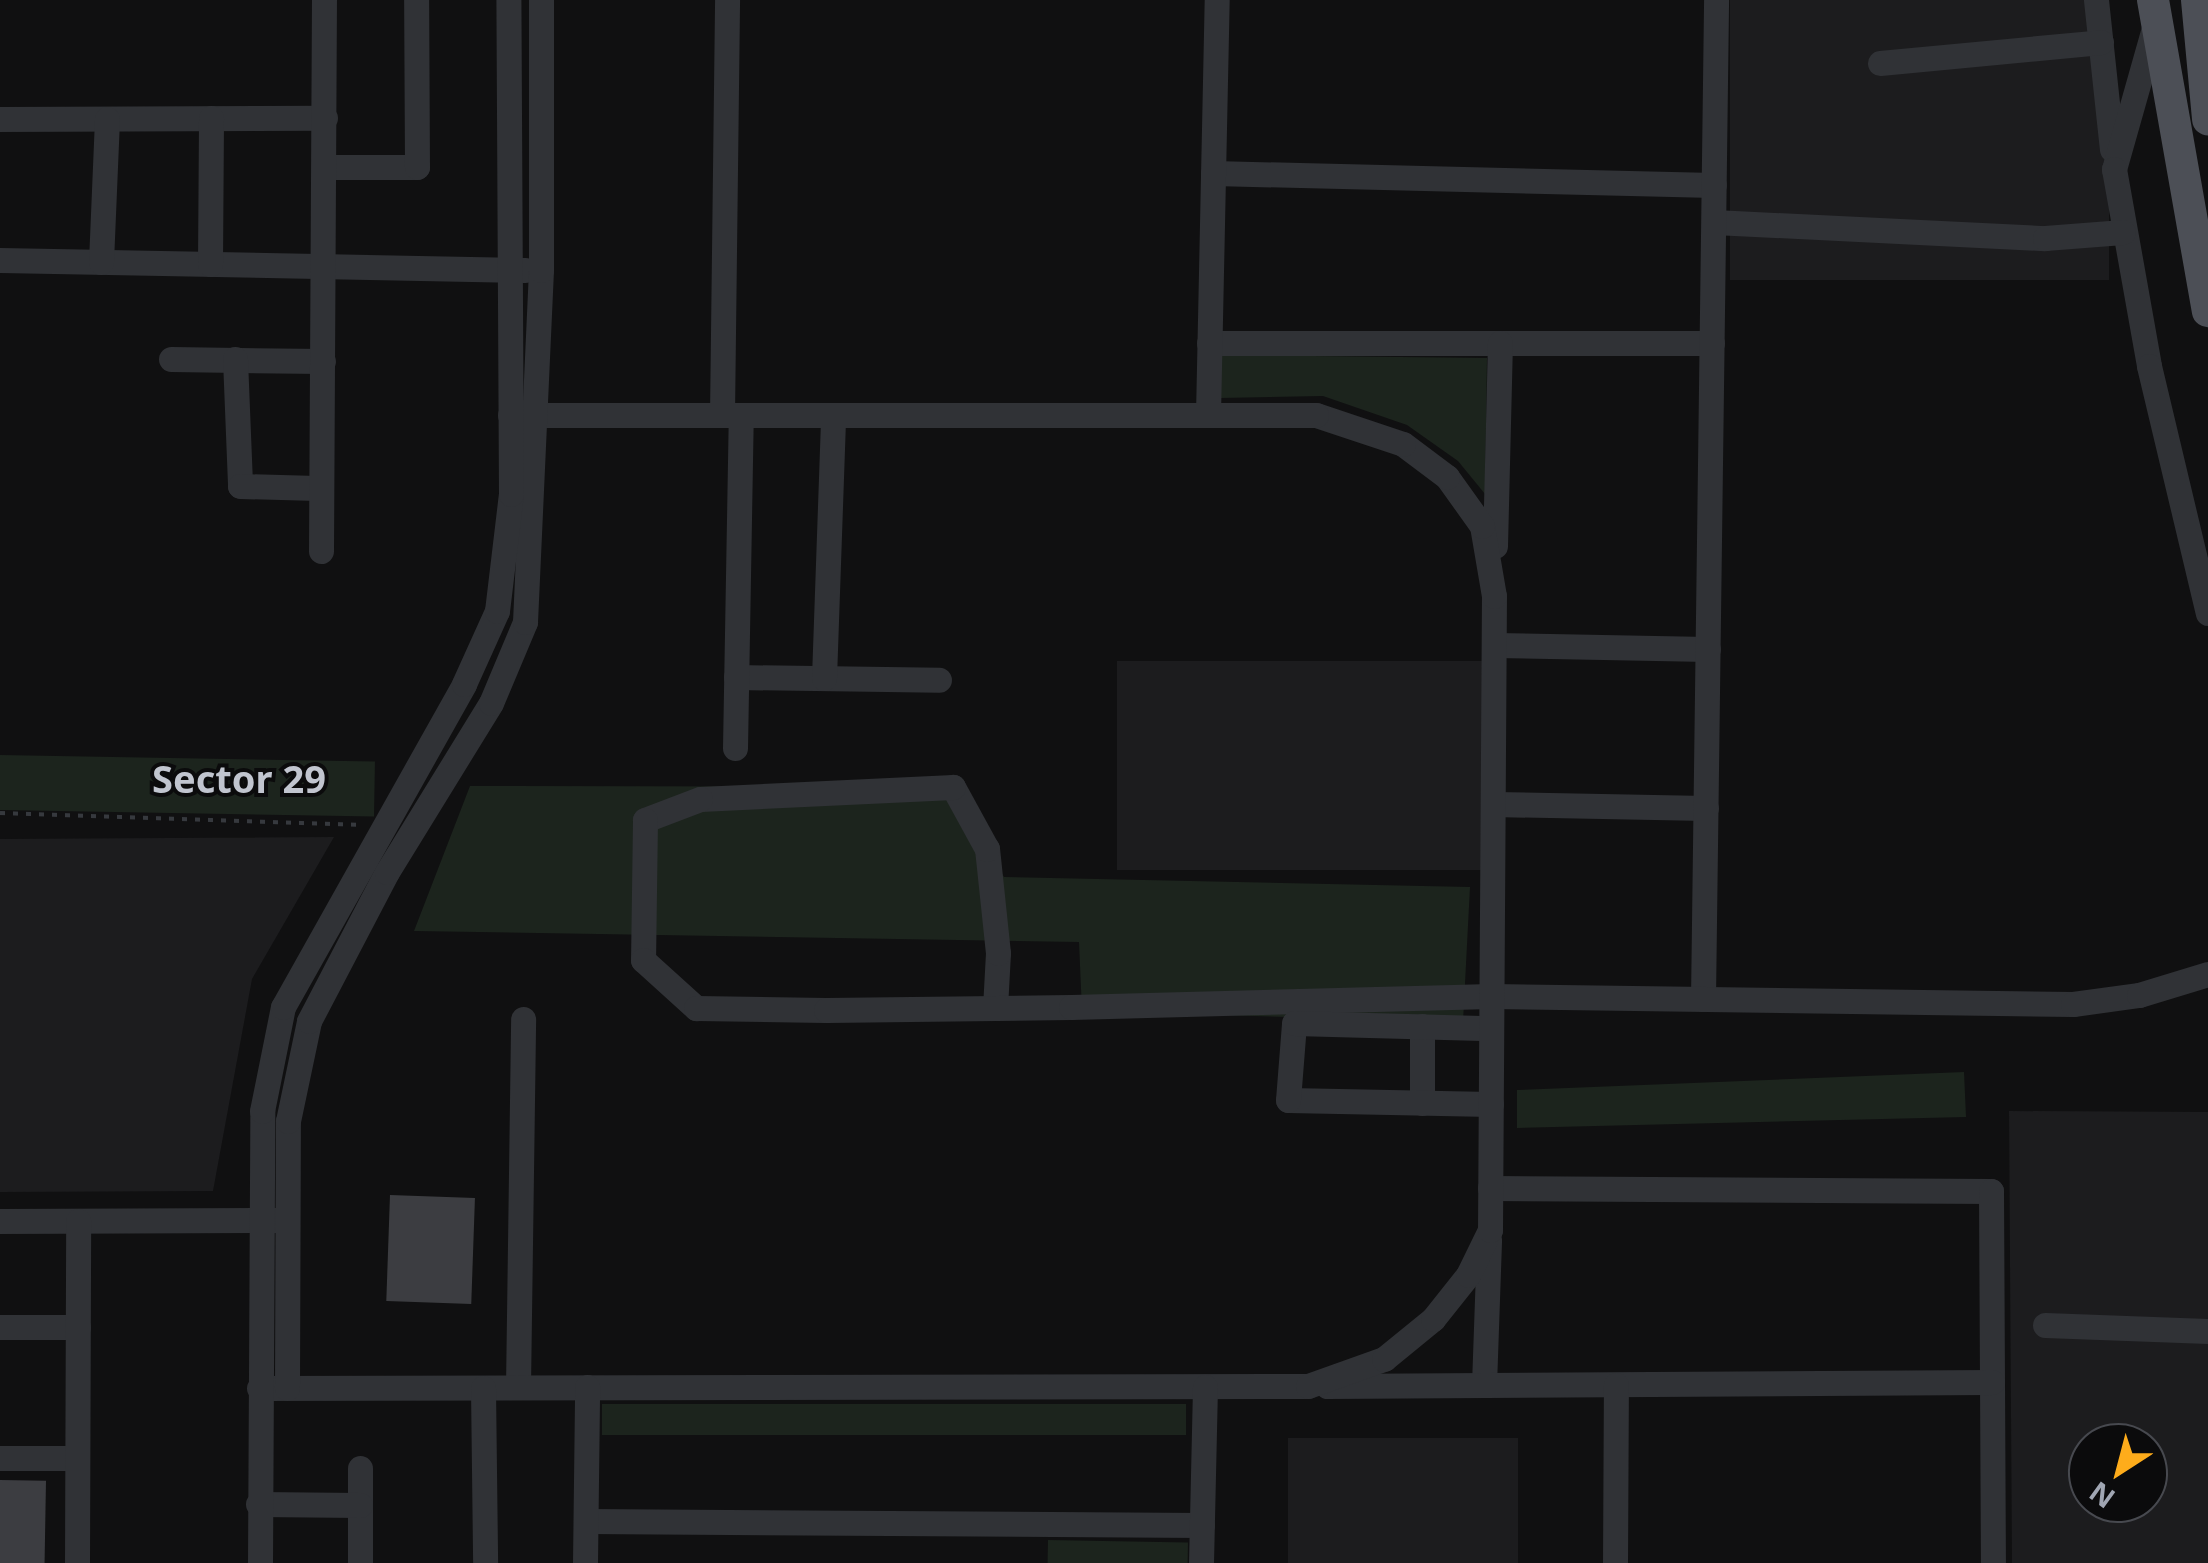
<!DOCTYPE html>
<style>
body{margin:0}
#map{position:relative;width:2208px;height:1563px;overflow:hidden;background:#101011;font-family:"Noto Sans",sans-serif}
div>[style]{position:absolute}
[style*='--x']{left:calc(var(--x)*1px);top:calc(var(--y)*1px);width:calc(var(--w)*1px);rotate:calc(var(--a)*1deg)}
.built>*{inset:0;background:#1c1c1e;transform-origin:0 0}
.green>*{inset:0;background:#1c241d;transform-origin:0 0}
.building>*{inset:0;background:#3c3d41;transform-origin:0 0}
.path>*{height:4px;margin-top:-2px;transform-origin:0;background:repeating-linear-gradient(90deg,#36393e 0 5px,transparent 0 13px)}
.minor>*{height:25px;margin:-12.5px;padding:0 12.5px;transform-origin:12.5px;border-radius:12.5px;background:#303236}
.major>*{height:32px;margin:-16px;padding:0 16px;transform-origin:16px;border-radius:16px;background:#4c4f56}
span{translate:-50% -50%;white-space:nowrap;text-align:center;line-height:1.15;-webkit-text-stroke:8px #0b0b0c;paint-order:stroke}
.district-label{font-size:38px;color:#c1c5cf;font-weight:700}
.north{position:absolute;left:2068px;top:1423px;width:100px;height:100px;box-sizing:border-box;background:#0b0b0c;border:2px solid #47494f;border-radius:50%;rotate:216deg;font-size:28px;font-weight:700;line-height:40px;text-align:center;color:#a0a6b3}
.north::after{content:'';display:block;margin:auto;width:35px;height:45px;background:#feac1b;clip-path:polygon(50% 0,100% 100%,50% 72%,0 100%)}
</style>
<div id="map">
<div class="built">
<i style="left:1730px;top:0;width:379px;height:280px"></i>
<i style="left:1117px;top:661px;width:365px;height:209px"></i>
<i style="clip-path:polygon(334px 837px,252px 979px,213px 1191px,0 1192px,0 839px)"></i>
<i style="clip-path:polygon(evenodd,2009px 1111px,2208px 1112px,2208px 1563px,2012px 1563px,2009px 1111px,2088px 1443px,2148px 1443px,2148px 1503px,2088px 1503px,2088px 1443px)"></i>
<i style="left:1288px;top:1438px;width:230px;height:125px"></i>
</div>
<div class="green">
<i style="clip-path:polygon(1220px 355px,1487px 358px,1485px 494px,1458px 461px,1407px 425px,1323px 396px,1220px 398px)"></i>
<i style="left:0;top:755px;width:375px;height:55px;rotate:1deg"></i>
<i style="clip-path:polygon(470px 786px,953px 787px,1004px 877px,1470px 887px,1463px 1022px,1082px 1011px,1079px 942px,414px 931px)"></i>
<i style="clip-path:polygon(1964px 1072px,1966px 1117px,1517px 1128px,1517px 1090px)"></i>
<i style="left:602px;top:1404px;width:584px;height:31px"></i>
<i style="left:1048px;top:1540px;width:140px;height:23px;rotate:1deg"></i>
</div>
<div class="building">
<i style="left:390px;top:1195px;width:85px;height:106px;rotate:2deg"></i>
<i style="left:0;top:1480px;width:46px;height:83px;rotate:1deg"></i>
</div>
<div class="path">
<i style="--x:0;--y:813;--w:357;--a:1.9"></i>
</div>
<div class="minor">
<i style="--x:2096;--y:0;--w:150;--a:83.9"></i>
<i style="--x:2154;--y:28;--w:147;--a:105.8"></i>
<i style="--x:2114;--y:169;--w:200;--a:79.9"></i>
<i style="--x:2149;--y:366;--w:254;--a:76.6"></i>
<i style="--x:1880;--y:63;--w:222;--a:-5.4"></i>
<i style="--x:0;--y:119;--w:325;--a:-0.2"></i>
<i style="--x:324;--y:167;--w:93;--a:0"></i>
<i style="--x:417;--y:167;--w:167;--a:-90.3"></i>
<i style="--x:1213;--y:173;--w:501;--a:1.37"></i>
<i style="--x:1714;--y:222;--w:331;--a:2.8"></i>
<i style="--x:2045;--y:238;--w:78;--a:-4.4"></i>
<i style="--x:0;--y:260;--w:525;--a:1.09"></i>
<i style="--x:101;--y:262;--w:143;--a:-87.6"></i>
<i style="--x:210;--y:264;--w:146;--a:-89.6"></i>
<i style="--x:1209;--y:343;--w:503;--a:0"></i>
<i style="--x:171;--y:359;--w:152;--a:0.8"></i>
<i style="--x:235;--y:359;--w:127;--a:87.7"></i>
<i style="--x:240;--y:486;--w:77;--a:1.5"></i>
<i style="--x:722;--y:415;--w:415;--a:-89.3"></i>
<i style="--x:1208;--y:415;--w:415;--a:-88.8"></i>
<i style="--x:1495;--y:546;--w:203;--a:-88.6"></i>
<i style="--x:321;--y:551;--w:551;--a:-89.69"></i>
<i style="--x:1494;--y:645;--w:214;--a:1.1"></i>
<i style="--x:736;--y:677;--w:203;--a:0.8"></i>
<i style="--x:824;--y:678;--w:263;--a:-88"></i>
<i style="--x:735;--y:748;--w:333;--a:-89"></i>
<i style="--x:1493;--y:804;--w:213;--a:1.1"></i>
<i style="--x:1703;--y:999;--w:999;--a:-89.25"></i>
<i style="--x:995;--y:1008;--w:55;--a:-86.9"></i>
<i style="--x:998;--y:953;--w:105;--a:-96"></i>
<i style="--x:987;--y:849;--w:71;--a:-118.7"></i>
<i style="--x:953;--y:787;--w:253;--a:177.3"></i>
<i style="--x:700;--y:799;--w:59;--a:159.1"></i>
<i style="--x:645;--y:820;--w:140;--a:90.8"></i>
<i style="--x:643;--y:960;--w:72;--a:42.2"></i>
<i style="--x:696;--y:1008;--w:130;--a:0.9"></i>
<i style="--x:826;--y:1010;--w:245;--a:-0.7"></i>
<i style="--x:1071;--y:1007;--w:420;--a:-1.5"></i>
<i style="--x:1491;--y:996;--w:582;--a:0.79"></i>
<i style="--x:2073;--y:1004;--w:67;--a:-7.8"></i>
<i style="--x:2139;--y:995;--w:72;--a:-16.9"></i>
<i style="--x:1422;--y:1026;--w:77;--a:90"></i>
<i style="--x:1491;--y:1104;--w:203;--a:-178.9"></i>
<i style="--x:1288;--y:1100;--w:77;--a:-85.5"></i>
<i style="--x:1294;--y:1023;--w:197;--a:1.5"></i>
<i style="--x:1490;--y:1188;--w:501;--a:0.34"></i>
<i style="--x:1991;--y:1191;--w:372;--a:89.7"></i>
<i style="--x:0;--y:1221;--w:278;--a:-0.2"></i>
<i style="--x:2045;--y:1325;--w:163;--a:2.1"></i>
<i style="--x:0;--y:1327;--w:78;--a:0"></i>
<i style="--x:1484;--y:1385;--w:145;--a:-88"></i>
<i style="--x:1327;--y:1386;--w:665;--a:-0.34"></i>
<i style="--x:518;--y:1387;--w:368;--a:-89.2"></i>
<i style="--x:259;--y:1388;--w:1049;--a:-0.11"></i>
<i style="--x:1308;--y:1386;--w:81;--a:-19.6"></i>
<i style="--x:1384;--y:1359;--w:63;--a:-39.2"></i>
<i style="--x:1433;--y:1319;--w:56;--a:-51.5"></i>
<i style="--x:1468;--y:1275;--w:50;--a:-63.9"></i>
<i style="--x:1490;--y:1230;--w:634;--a:-89.64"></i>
<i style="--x:1494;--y:596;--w:71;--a:-99.7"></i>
<i style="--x:1482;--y:526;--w:60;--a:-125.5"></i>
<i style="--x:1447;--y:477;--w:55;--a:-143.1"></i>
<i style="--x:1403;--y:444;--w:92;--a:-161.6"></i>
<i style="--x:1316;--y:415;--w:806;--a:180"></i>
<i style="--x:287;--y:1388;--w:267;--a:-89.8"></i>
<i style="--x:288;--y:1121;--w:102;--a:-78.1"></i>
<i style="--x:309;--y:1021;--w:168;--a:-62.4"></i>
<i style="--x:387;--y:872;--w:198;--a:-58.4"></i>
<i style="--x:491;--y:703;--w:88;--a:-67.2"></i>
<i style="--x:525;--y:622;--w:352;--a:-87.4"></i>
<i style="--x:541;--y:270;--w:270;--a:-90"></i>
<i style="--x:483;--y:1388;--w:175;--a:89.3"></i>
<i style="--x:0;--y:1458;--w:77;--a:0"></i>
<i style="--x:360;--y:1468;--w:95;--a:90"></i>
<i style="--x:258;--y:1504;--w:102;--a:0.6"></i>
<i style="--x:586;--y:1521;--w:616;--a:0.37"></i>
<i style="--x:77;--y:1563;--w:342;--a:-89.8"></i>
<i style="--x:260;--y:1563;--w:452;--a:-89.7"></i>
<i style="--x:262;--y:1111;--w:106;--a:-78.6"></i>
<i style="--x:283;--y:1007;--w:370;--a:-60.7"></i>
<i style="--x:464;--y:684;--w:80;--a:-65.7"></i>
<i style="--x:497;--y:611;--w:118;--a:-83.2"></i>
<i style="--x:511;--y:494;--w:494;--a:-90.3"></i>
<i style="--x:585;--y:1563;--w:176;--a:-89.3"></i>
<i style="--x:1201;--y:1563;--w:176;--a:-88.7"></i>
<i style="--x:1615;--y:1563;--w:178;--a:-89.7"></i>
</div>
<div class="major">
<i style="--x:2153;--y:0;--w:316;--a:80"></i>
<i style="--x:2197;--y:0;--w:120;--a:84.7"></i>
</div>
<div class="district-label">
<span style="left:239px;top:779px">Sector 29</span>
</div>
<div class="north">N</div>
</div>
